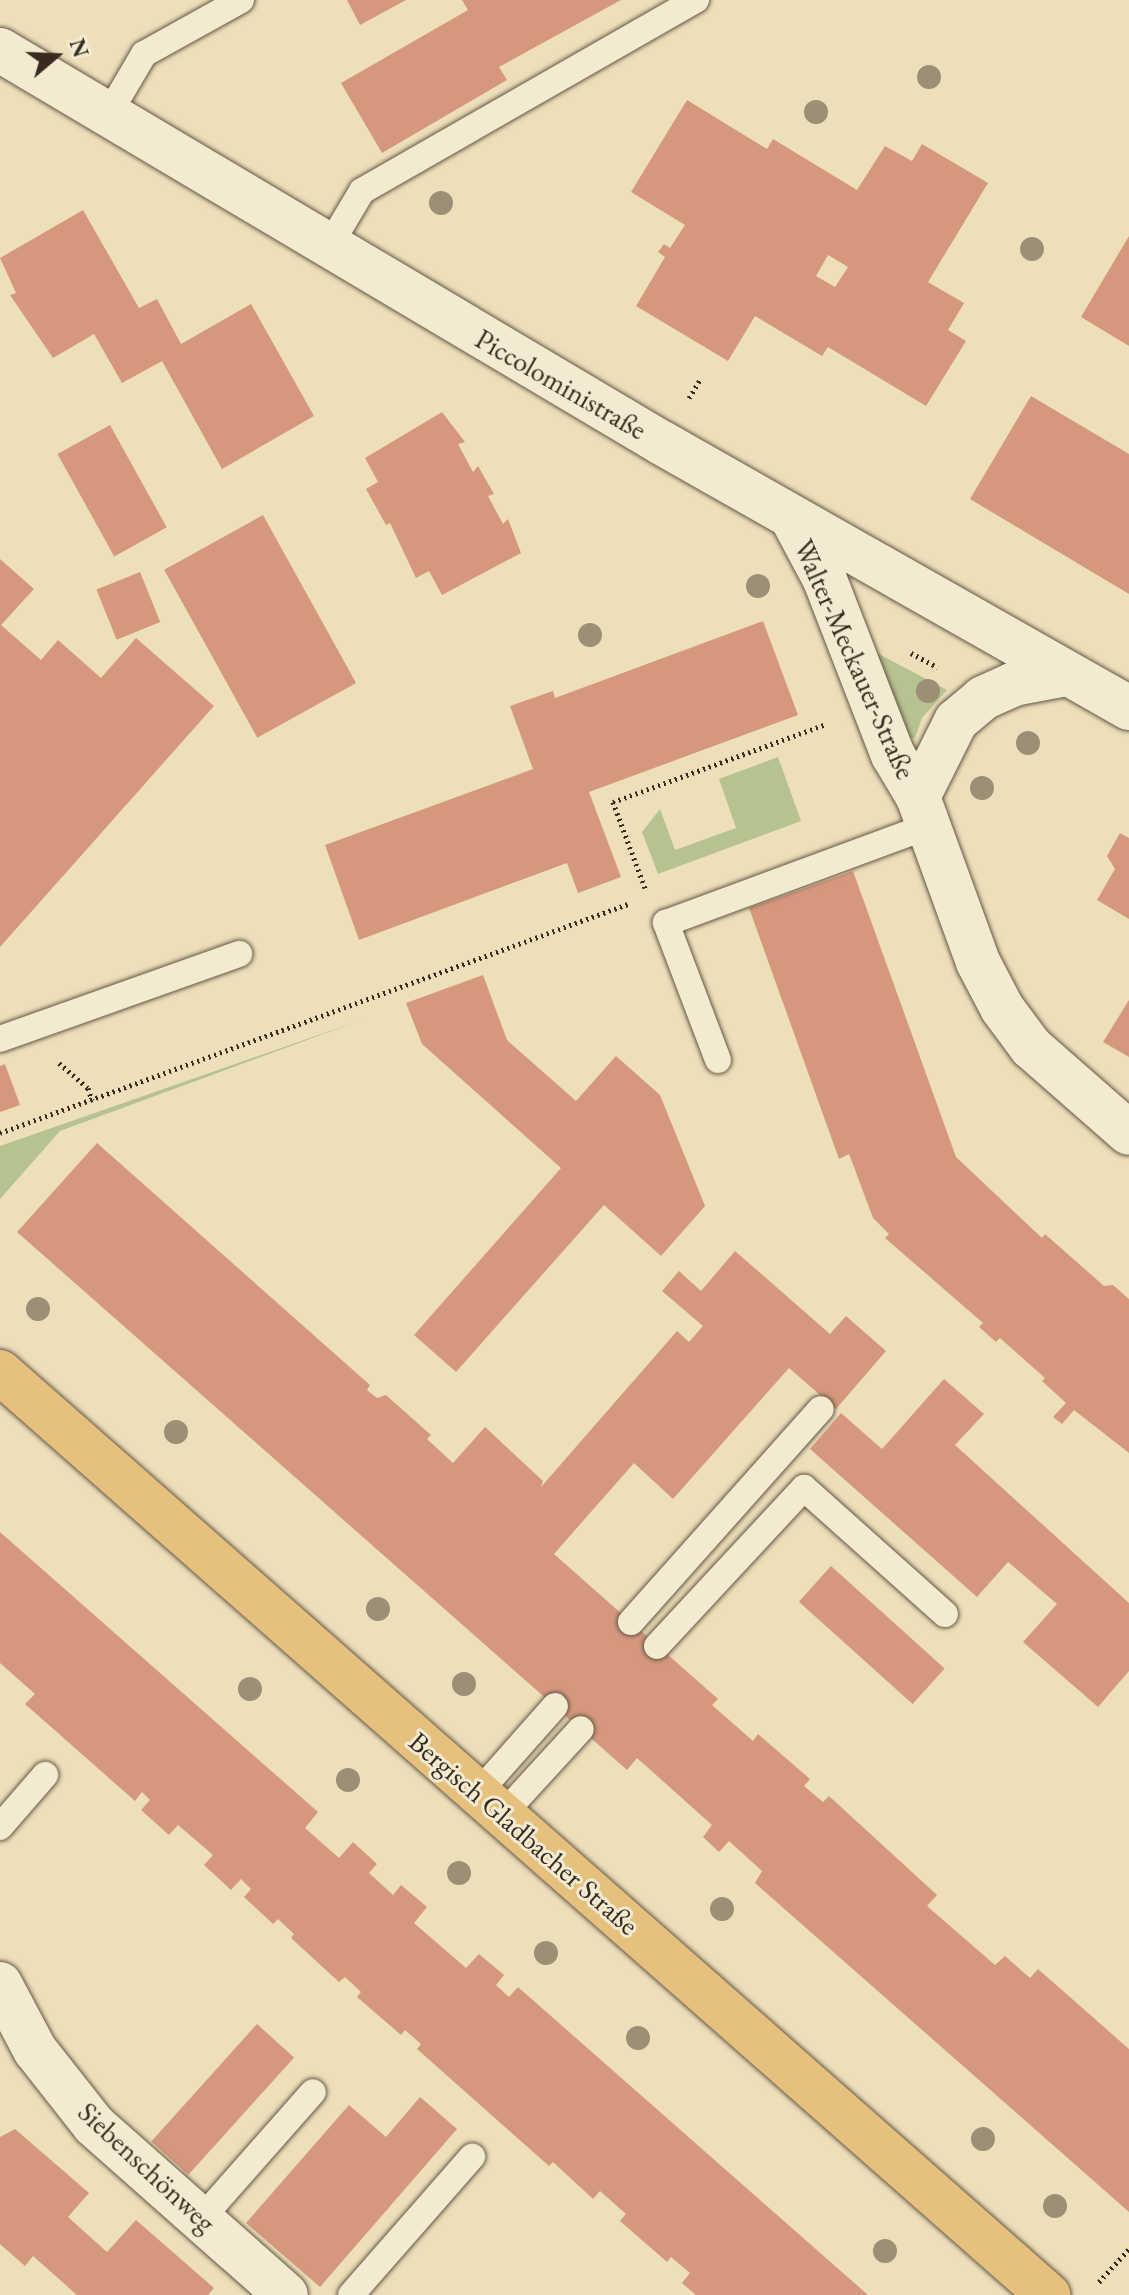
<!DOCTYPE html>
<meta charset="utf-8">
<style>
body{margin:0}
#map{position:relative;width:1129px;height:2295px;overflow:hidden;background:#eddfba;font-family:"EB Garamond",serif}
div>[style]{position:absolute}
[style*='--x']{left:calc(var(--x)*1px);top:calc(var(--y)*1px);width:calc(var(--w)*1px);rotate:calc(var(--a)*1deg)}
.green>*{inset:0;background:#b7c291}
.building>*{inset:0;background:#d6987d;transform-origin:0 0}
.path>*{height:5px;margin-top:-2.5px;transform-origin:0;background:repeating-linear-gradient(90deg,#382a1f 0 2px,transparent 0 6px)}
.roads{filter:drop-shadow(0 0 2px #655746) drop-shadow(0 0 2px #655746)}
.lane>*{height:26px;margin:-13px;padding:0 13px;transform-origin:13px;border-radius:13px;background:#f3ead2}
.street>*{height:44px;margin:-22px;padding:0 22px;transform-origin:22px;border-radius:22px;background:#f3ead2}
.primary>*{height:44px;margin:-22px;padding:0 22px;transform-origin:22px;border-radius:22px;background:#e6c07d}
.trees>*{width:24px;height:24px;margin:-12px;border-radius:50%;background:#9b9075}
span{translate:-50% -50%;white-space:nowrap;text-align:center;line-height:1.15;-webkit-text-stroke:6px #f3ead2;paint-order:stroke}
.street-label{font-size:28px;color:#382a1f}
.north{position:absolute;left:16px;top:16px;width:80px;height:80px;-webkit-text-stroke:6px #f3ead2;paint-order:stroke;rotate:71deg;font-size:22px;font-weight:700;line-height:32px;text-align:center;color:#382a1f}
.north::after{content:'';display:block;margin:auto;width:28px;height:36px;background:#382a1f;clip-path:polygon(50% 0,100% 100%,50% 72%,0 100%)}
</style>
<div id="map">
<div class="green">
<i style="clip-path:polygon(875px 652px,947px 690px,922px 718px,915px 738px,907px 739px)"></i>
<i style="clip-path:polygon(778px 757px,801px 821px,658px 874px,642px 832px,660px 809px,675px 850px,736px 828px,719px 779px)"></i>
<i style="clip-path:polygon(364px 1019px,60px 1131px,0 1199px,0 1146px)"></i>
</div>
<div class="building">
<i style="clip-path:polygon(347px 0,406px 0,360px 25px)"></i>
<i style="clip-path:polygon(462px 0,621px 0,499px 67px,507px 80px,382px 153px,341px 83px,468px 10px)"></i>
<i style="clip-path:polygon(evenodd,687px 100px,767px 149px,773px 139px,857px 190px,885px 146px,912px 161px,922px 144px,988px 183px,928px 282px,964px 303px,948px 330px,966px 341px,926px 406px,828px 347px,822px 356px,755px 316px,728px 361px,636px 306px,665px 257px,658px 252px,664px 244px,670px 248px,685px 225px,631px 192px,687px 100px,828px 255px,848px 267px,835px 287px,816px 276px,828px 255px)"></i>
<i style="clip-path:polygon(83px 210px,139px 308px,157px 299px,181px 344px,251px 304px,314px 416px,222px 469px,162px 361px,122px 383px,94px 334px,53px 358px,10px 295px,16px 293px,0 258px)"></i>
<i style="clip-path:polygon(1129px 236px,1129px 346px,1081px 317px)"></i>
<i style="clip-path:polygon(1031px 396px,1129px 454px,1129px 594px,970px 499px)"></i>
<i style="clip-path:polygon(442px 412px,465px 442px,458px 444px,473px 472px,478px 466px,494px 494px,488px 496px,503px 524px,508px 519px,521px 553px,442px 595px,429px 571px,416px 578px,390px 523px,386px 525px,366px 489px,378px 482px,365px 458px)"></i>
<i style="left:110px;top:425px;width:117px;height:60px;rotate:61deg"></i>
<i style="left:263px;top:515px;width:192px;height:113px;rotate:61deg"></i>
<i style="clip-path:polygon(0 559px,34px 589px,1px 625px,41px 660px,58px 640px,101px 678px,136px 638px,214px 706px,0 947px)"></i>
<i style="left:140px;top:572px;width:54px;height:47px;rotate:68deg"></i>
<i style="clip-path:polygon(763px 621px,798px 715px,589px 792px,621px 877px,578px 893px,567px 863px,359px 940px,325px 845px,533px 769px,510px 706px,553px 691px,555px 698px)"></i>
<i style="clip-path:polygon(1120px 833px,1129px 838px,1129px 919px,1097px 900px,1115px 869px,1107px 856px)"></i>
<i style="clip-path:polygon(853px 871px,956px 1157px,1042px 1238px,1045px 1234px,1104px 1286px,1113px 1285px,1129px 1299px,1129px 1453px,1074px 1410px,1062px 1424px,1053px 1417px,1066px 1403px,1042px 1381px,1045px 1378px,1000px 1338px,996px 1342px,979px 1327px,983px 1323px,885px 1238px,889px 1234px,873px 1218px,849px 1154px,839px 1159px,749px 908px)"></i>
<i style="clip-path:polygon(483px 975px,507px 1040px,576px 1101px,616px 1056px,660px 1095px,705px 1206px,661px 1256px,604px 1205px,456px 1372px,414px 1335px,561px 1168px,422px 1044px,406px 1003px)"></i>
<i style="clip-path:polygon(1129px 1000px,1129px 1057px,1103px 1042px)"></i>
<i style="clip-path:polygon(5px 1064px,20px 1105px,0 1112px,0 1066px)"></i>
<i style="clip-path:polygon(97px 1143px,370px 1385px,367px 1390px,377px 1398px,386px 1395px,431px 1435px,427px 1439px,453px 1463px,485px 1427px,543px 1481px,541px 1487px,677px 1331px,689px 1342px,703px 1326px,662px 1291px,679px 1271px,701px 1291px,735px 1251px,830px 1334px,846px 1316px,886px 1351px,836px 1409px,789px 1368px,673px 1499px,634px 1463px,554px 1554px,718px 1699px,712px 1705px,753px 1741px,758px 1734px,810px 1779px,804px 1786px,823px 1802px,829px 1796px,937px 1895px,927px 1906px,995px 1965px,1005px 1956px,1030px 1978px,1038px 1969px,1129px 2049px,1129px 2212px,755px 1883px,762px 1871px,729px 1841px,719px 1852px,703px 1837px,712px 1825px,637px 1758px,627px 1770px,17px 1232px)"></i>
<i style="clip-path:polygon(944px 1379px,984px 1414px,955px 1445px,1129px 1603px,1129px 1671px,1098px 1707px,1023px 1642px,1057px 1604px,1008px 1562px,977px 1597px,810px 1449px,841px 1413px,882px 1449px)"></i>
<i style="clip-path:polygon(0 1532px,318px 1812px,305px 1828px,339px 1858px,353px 1842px,377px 1864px,369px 1873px,393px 1895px,401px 1885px,427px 1907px,414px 1923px,466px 1968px,479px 1954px,504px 1975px,496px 1985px,509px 1997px,518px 1987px,868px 2295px,696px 2295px,682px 2283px,690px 2273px,671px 2257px,667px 2262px,620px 2221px,626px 2214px,600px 2191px,593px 2199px,553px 2162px,549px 2166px,417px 2049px,421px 2044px,405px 2030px,401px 2035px,357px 1997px,361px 1992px,345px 1977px,339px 1982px,291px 1938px,294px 1934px,278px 1919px,273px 1924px,244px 1897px,251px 1889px,241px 1879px,231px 1890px,204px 1865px,213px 1855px,178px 1825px,169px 1835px,141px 1810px,150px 1800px,142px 1792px,135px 1801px,25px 1704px,35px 1694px,0 1663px)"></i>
<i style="left:831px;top:1566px;width:153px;height:48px;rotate:42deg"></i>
<i style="left:257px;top:2024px;width:50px;height:158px;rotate:42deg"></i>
<i style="clip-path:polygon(420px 2097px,457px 2129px,320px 2287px,246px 2223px,349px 2105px,386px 2137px)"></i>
<i style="clip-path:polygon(15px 2129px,89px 2193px,68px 2217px,107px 2252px,136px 2220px,214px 2288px,208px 2295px,77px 2295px,33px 2256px,25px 2266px,0 2244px,0 2137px)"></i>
</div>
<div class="path">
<i style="--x:689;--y:398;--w:21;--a:-59"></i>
<i style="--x:911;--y:653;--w:30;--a:28"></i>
<i style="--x:645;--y:888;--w:92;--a:-110.4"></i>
<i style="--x:613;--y:802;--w:227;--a:-20.1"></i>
<i style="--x:59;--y:1063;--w:38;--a:41"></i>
<i style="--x:88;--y:1088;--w:13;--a:72"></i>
<i style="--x:0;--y:1133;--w:668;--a:-20.03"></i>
<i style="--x:1099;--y:2282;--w:45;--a:-47.7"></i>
</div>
<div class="roads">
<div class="lane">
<i style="--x:108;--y:115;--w:71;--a:-59.5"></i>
<i style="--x:144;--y:54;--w:111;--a:-29.1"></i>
<i style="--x:328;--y:248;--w:66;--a:-59.2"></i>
<i style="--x:362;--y:191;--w:385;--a:-29.8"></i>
<i style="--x:0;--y:1039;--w:254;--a:-19.6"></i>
<i style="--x:718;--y:1060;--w:147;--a:-110.8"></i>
<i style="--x:666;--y:923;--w:279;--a:-20.3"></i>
<i style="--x:631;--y:1622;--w:285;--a:-48.3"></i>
<i style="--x:657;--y:1646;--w:216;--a:-47.1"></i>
<i style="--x:804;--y:1488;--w:189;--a:41.8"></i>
<i style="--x:478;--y:1793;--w:116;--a:-48.5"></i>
<i style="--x:503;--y:1814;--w:115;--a:-47.5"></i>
<i style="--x:0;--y:1827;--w:69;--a:-49.1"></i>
<i style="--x:201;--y:2219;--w:169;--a:-48.6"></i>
<i style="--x:351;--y:2295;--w:184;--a:-48.8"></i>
</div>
<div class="street">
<i style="--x:0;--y:50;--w:770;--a:30.7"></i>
<i style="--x:662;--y:443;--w:537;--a:29.57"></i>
<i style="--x:793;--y:520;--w:68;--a:61.9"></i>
<i style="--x:825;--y:580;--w:188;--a:68.8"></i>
<i style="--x:893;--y:755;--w:49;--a:59.2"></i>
<i style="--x:918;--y:797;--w:176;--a:70"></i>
<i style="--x:978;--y:962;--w:52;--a:62.4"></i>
<i style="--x:1002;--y:1008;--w:49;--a:53.4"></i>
<i style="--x:1031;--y:1047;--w:130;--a:41.3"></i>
<i style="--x:918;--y:797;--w:85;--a:-63.4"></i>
<i style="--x:956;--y:721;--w:35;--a:-40"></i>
<i style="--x:983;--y:698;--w:34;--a:-24"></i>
<i style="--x:1014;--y:684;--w:54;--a:-10.7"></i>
<i style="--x:0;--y:1984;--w:75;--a:62.1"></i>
<i style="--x:35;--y:2050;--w:95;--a:51.8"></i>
<i style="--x:94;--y:2125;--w:256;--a:41.5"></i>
</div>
<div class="primary">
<i style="--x:0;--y:1372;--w:1397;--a:41.37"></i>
</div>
</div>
<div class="trees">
<i style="left:929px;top:77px"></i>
<i style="left:816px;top:112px"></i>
<i style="left:441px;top:203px"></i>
<i style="left:1032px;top:249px"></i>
<i style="left:758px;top:586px"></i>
<i style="left:590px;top:635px"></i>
<i style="left:928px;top:691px"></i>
<i style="left:1028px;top:743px"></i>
<i style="left:982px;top:788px"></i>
<i style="left:38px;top:1309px"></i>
<i style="left:176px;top:1432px"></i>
<i style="left:378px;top:1609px"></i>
<i style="left:464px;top:1684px"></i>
<i style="left:250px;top:1689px"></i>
<i style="left:348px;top:1780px"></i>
<i style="left:459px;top:1873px"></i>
<i style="left:722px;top:1909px"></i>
<i style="left:546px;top:1953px"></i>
<i style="left:638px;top:2038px"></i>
<i style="left:983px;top:2139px"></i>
<i style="left:1055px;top:2206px"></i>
<i style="left:885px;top:2251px"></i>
</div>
<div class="street-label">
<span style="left:561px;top:384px;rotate:30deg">Piccoloministraße</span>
<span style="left:855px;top:659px;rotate:66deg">Walter-Meckauer-Straße</span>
<span style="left:524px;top:1833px;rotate:41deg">Bergisch Gladbacher Straße</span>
<span style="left:147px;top:2167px;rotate:43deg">Siebenschönweg</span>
</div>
<div class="north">N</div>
</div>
